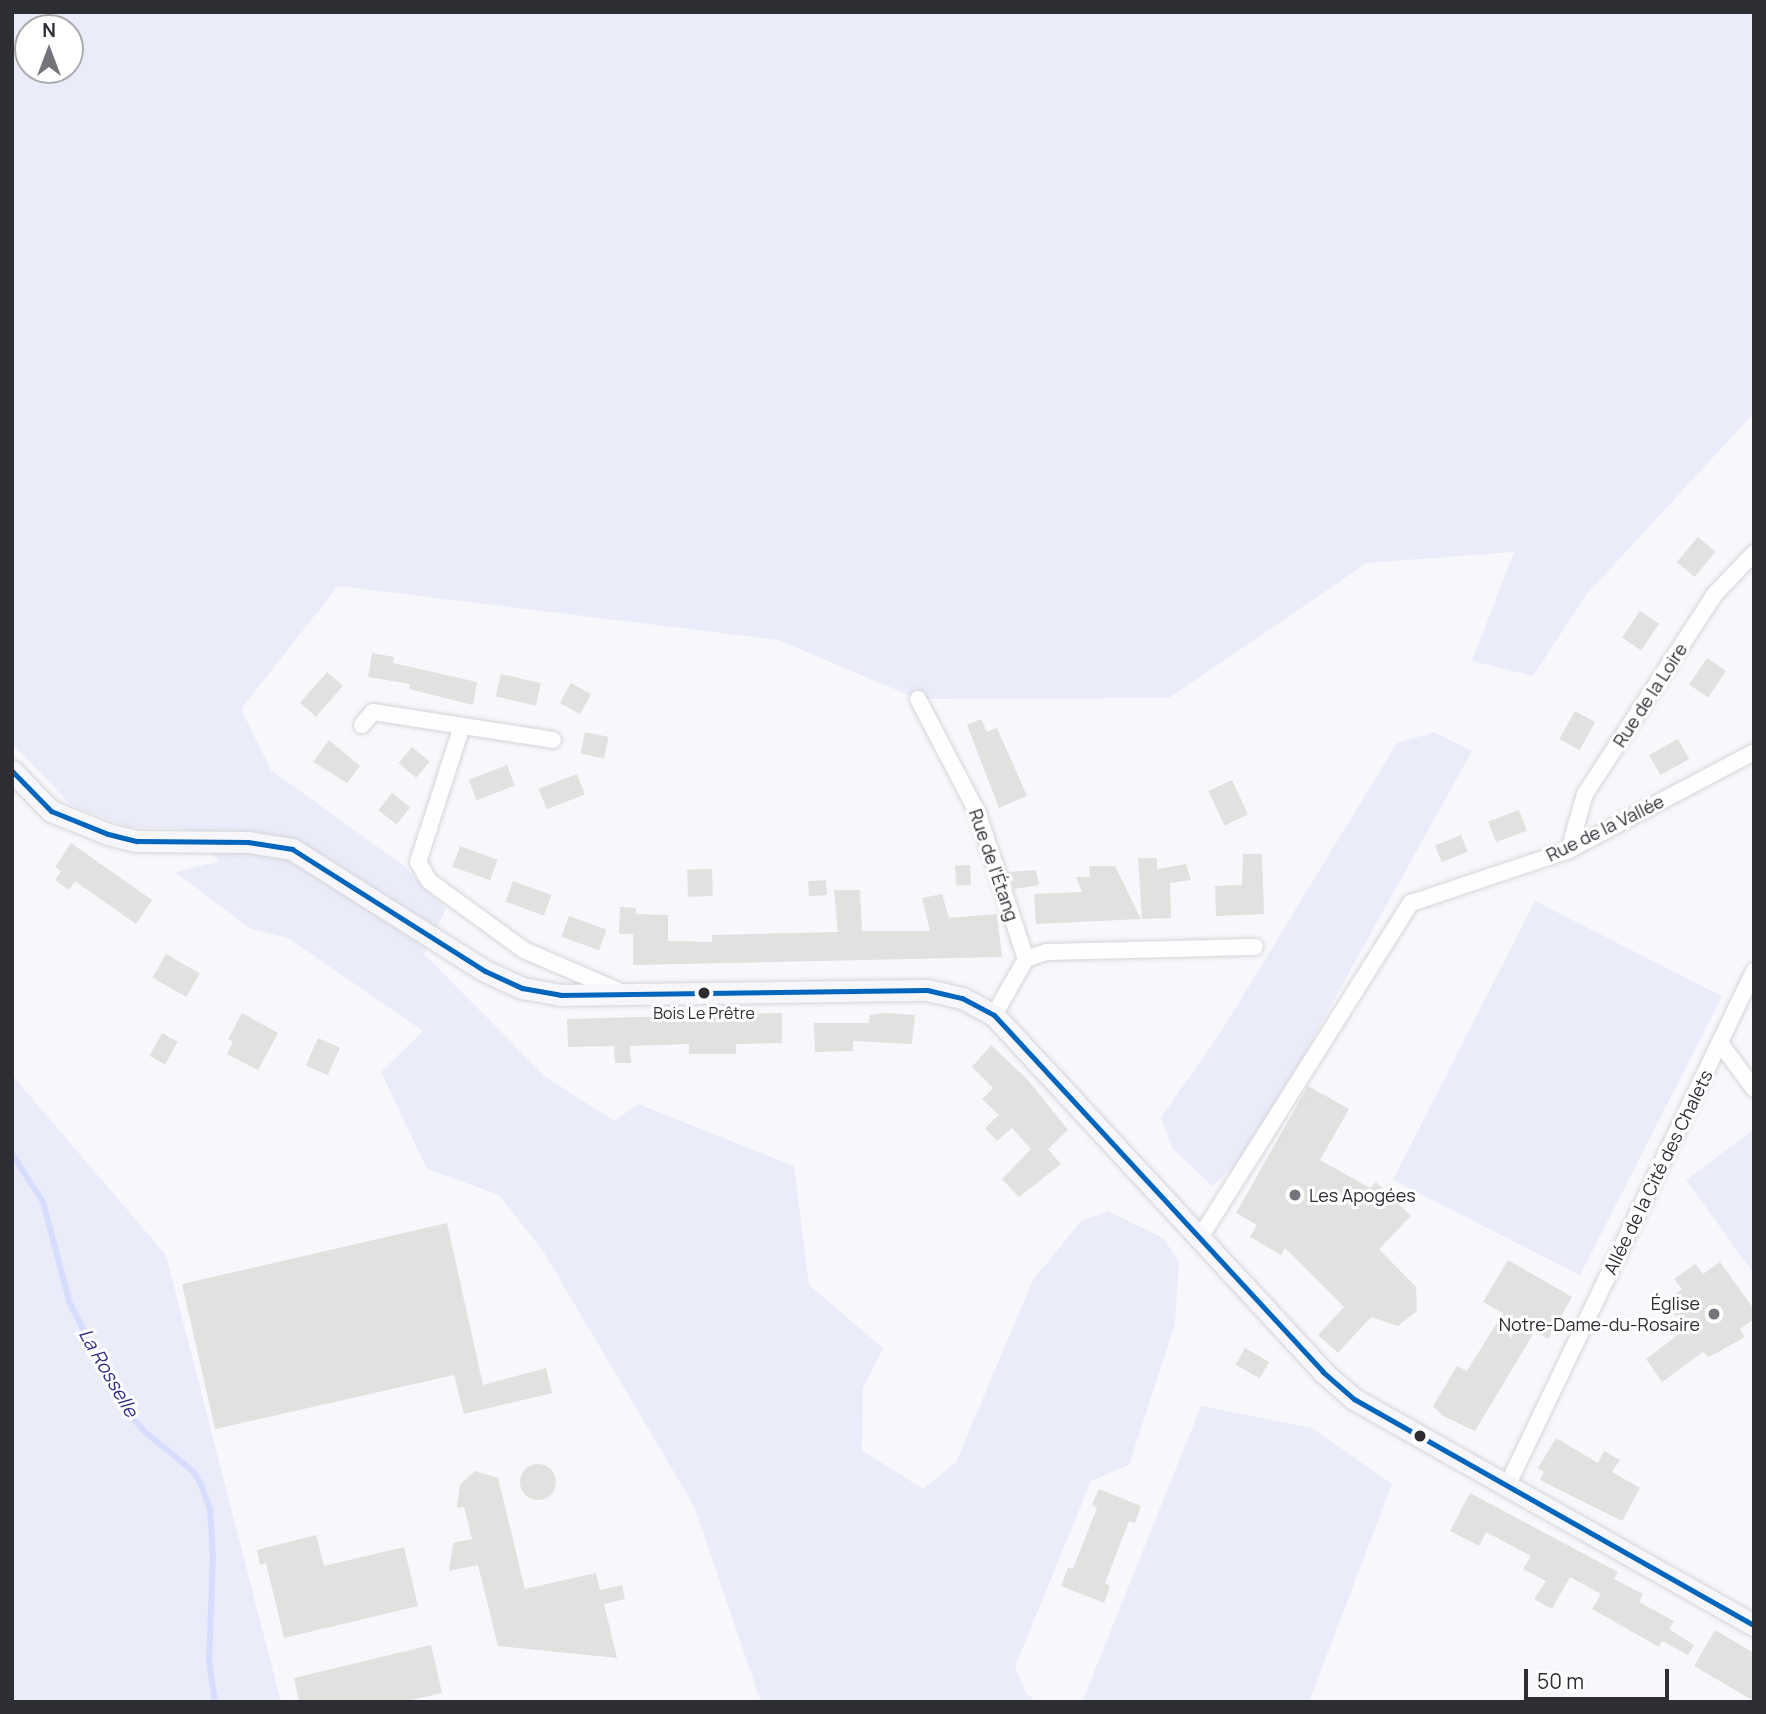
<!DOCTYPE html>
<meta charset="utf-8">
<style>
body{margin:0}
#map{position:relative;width:1766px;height:1714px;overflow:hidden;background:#f8f8fc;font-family:Manrope,sans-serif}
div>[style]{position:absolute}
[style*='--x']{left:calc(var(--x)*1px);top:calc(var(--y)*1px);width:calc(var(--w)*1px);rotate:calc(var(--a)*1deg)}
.green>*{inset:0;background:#eaecfa;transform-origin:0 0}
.stream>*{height:6px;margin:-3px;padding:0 3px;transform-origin:3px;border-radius:3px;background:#d7ddfe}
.building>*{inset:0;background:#e1e1df;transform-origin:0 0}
.round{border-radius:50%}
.roads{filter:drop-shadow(0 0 2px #d5d5da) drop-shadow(0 0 2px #d5d5da)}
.street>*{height:16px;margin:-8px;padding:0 8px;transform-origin:8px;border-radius:8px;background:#fefeff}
.secondary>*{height:21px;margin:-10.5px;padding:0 10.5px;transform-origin:10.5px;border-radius:10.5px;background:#f7f7fb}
.bus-1>*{height:5px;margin:-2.5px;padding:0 2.5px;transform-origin:2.5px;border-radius:2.5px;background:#0065bd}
.dots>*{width:19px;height:19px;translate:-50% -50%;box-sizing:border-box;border:4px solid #fff;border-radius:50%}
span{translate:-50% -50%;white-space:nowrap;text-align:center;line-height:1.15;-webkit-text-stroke:6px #fff;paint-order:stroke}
.bus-label{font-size:16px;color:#2d2e34}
.street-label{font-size:18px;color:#2d2e34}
.poi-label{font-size:18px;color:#2d2e34}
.left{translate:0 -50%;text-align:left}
.right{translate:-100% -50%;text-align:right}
.water-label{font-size:19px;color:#302f83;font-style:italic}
.frame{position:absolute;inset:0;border:14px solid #2d2e34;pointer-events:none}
.north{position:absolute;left:14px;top:14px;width:70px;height:70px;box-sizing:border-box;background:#fff;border:2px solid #ababae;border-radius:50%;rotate:0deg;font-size:19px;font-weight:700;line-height:28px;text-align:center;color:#2d2e34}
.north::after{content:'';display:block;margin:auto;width:24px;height:32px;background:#74757a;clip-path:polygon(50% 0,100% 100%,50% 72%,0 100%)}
.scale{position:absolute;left:1524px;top:1669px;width:145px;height:32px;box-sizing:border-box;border:4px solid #2d2e34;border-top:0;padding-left:9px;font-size:21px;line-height:24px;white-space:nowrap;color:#2d2e34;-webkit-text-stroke:5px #fff;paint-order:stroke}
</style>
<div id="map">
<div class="green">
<i style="clip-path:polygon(evenodd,12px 12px,1754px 12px,1754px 413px,1587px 594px,1533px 676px,1472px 661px,1514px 552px,1367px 563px,1169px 698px,918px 699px,778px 640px,338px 586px,241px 709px,271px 770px,404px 866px,446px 909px,424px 954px,546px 1077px,614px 1121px,638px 1104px,794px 1166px,809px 1285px,883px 1348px,863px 1388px,862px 1450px,923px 1489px,956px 1462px,1033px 1280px,1081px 1221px,1108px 1211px,1163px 1238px,1179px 1261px,1175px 1324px,1129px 1465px,1091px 1481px,1015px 1667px,1026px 1693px,1037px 1702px,761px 1702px,694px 1506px,543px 1251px,499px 1195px,427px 1169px,381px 1072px,423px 1031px,288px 938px,251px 929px,175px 872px,220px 861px,187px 829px,129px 827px,71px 805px,12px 744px,12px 12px,28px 28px,70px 28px,70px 70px,28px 70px,28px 28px)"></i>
<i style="clip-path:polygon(1434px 732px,1472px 751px,1248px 1155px,1212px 1186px,1172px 1148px,1161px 1117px,1219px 1035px,1397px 743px)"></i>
<i style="left:1535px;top:901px;width:210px;height:313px;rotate:27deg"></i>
<i style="clip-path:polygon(12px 1075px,166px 1255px,281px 1702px,12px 1702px)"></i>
<i style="clip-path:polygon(1754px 1129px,1754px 1274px,1686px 1180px)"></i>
<i style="clip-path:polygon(1201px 1406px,1312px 1428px,1392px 1484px,1309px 1702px,1082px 1702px)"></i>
</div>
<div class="stream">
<i style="--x:12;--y:1154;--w:57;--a:57.1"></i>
<i style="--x:43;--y:1202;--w:106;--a:75.2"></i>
<i style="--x:70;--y:1304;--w:119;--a:62.4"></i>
<i style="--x:125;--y:1409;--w:30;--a:49"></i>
<i style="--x:145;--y:1432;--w:63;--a:39.2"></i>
<i style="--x:194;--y:1472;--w:15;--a:62"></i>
<i style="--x:201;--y:1485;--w:26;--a:69"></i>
<i style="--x:210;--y:1509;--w:48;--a:86.4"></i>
<i style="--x:213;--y:1557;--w:105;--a:92.2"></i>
<i style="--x:209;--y:1662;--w:40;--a:81.5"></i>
</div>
<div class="building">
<i style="left:1698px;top:537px;width:23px;height:33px;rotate:40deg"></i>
<i style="left:1640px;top:611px;width:23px;height:32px;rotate:34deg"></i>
<i style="clip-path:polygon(372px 653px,394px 657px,393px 663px,477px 682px,473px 705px,409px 689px,410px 684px,368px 677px)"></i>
<i style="left:1707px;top:658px;width:23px;height:32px;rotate:34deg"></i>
<i style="left:327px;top:672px;width:21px;height:41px;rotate:41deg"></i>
<i style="left:501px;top:674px;width:41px;height:23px;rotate:13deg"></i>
<i style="left:571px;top:683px;width:23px;height:23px;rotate:29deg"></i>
<i style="left:1575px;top:711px;width:23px;height:32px;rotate:29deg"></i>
<i style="clip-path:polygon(981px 719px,987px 732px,997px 728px,1027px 796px,999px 808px,967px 725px)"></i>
<i style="left:585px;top:732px;width:24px;height:22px;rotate:12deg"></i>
<i style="left:1678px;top:739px;width:23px;height:33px;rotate:61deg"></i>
<i style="clip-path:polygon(329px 740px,360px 766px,347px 783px,313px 762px)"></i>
<i style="left:412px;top:747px;width:23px;height:21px;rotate:40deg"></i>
<i style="left:507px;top:765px;width:22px;height:41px;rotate:69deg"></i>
<i style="left:577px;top:774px;width:22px;height:41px;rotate:69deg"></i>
<i style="left:1232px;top:780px;width:38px;height:26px;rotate:65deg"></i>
<i style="left:392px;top:793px;width:23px;height:22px;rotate:38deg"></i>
<i style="left:1519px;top:810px;width:22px;height:33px;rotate:69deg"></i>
<i style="left:1461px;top:835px;width:18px;height:28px;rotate:68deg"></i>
<i style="clip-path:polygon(71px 843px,152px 900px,136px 924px,75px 881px,69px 890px,55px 880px,61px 871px,55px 867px)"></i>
<i style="left:460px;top:846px;width:40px;height:22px;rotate:20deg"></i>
<i style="clip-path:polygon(1243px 854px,1262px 854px,1264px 914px,1216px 916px,1215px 886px,1242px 885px)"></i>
<i style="clip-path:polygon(1138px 858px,1157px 858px,1157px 869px,1186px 864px,1191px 880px,1170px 883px,1171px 918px,1142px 919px)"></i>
<i style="left:970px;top:865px;width:20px;height:15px;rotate:87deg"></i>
<i style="clip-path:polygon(1089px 866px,1115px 866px,1141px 919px,1036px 924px,1034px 894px,1082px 892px,1076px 877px,1090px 877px)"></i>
<i style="left:712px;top:869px;width:27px;height:25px;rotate:88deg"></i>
<i style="clip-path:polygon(1036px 870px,1039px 885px,1014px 889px,1008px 872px)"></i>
<i style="left:826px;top:880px;width:15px;height:18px;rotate:86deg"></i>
<i style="left:513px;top:881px;width:41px;height:22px;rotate:20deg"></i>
<i style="clip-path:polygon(834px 890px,860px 890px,862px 931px,930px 931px,922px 898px,942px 894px,949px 918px,997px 914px,1002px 957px,633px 965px,633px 934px,619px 934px,620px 907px,636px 908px,636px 914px,668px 915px,668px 941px,712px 942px,712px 935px,838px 932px)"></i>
<i style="left:569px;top:916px;width:40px;height:22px;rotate:20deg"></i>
<i style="left:166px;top:954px;width:39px;height:27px;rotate:30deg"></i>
<i style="clip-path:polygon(242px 1013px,278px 1033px,258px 1070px,227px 1054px,233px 1042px,228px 1039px)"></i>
<i style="clip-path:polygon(782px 1013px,782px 1043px,736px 1044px,736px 1054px,689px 1054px,689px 1044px,630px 1046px,631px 1063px,615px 1063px,614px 1046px,568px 1047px,567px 1019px)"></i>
<i style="clip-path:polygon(885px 1013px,915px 1015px,912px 1044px,853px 1041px,853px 1051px,815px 1052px,814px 1023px,869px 1023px,870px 1015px)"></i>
<i style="left:162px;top:1033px;width:18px;height:26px;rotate:29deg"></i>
<i style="left:318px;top:1038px;width:24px;height:30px;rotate:24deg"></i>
<i style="clip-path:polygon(991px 1045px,1027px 1079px,1068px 1130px,1048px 1149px,1061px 1164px,1019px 1197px,1002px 1179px,1031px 1149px,1012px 1128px,997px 1141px,985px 1128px,999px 1115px,982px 1099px,993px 1088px,972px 1067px)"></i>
<i style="clip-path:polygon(1308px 1086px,1349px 1109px,1320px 1160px,1370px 1188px,1376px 1182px,1411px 1216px,1379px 1249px,1416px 1287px,1417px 1311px,1398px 1326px,1371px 1317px,1338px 1353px,1318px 1335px,1344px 1307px,1285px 1248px,1281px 1255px,1250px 1237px,1257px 1225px,1236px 1213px)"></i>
<i style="clip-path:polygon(447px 1223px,483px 1385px,546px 1368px,552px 1393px,464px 1414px,454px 1375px,215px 1429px,182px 1284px)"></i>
<i style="clip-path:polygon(1508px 1260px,1572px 1297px,1548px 1339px,1535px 1331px,1475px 1431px,1443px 1416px,1433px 1406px,1457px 1366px,1467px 1371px,1503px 1313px,1483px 1302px)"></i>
<i style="clip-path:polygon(1720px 1262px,1754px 1309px,1754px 1319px,1740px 1329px,1745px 1337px,1709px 1357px,1703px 1352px,1662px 1382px,1646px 1359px,1686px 1329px,1665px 1302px,1682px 1289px,1674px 1279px,1695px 1264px,1703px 1274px)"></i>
<i style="left:1245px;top:1348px;width:28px;height:19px;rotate:30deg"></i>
<i style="clip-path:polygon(1556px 1438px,1598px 1463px,1604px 1451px,1620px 1460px,1612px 1472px,1640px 1488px,1622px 1521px,1540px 1480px,1544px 1472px,1538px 1468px)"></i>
<i class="round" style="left:520px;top:1464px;width:36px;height:36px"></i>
<i style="clip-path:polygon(475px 1471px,498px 1478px,525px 1589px,596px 1573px,600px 1590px,622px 1585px,625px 1599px,604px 1604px,617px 1658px,498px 1646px,478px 1565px,449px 1571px,453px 1543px,472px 1539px,464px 1507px,457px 1508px,460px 1485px)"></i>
<i style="clip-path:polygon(1099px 1489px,1141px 1506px,1135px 1523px,1129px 1521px,1105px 1583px,1110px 1586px,1104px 1603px,1061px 1586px,1068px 1567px,1073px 1569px,1097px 1508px,1092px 1505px)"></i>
<i style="clip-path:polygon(1470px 1493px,1618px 1572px,1614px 1579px,1643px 1594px,1639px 1602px,1674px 1621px,1669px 1629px,1694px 1645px,1688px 1655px,1662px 1641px,1659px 1647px,1592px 1609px,1601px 1594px,1570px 1577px,1552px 1609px,1534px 1599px,1546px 1581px,1523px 1569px,1531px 1556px,1486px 1532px,1479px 1546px,1450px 1531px)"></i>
<i style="clip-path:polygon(316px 1535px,324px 1566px,404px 1547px,418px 1606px,284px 1638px,266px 1563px,260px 1565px,257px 1550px)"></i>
<i style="clip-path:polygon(1715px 1630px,1754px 1653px,1754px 1701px,1694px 1666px)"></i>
<i style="clip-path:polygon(431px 1645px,442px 1693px,402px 1702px,299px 1702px,294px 1678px)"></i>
</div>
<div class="roads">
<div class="street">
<i style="--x:918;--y:699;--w:130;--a:62.4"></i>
<i style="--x:978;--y:814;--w:153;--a:71.7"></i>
<i style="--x:362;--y:725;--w:17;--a:-50"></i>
<i style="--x:373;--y:712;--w:182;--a:8.8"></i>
<i style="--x:461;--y:729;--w:140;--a:107.9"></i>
<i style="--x:418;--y:862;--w:22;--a:60"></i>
<i style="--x:429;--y:881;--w:117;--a:36"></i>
<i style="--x:524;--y:950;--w:106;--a:23.4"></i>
<i style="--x:1569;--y:850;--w:58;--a:-74.1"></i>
<i style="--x:1585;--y:794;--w:237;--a:-57"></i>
<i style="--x:1714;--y:595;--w:58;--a:-46.4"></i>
<i style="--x:994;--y:1015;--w:64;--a:-60.3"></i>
<i style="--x:1026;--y:959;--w:21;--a:-19"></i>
<i style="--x:1046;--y:952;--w:209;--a:-1.4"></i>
<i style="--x:1720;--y:1043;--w:57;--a:53.5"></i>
<i style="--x:1201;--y:1236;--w:394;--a:-57.8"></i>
<i style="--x:1411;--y:903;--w:167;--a:-18.5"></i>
<i style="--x:1569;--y:850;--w:209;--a:-27.9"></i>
<i style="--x:1507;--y:1486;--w:571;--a:-64.38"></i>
</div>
<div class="secondary">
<i style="--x:12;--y:771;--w:56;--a:45.7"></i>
<i style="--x:51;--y:811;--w:61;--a:22"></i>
<i style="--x:108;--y:834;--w:30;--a:14"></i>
<i style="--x:137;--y:841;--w:111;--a:0.5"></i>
<i style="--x:248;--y:842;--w:45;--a:9"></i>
<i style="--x:292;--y:849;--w:228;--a:32.3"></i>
<i style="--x:485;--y:971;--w:41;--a:24.7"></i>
<i style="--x:522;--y:988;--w:39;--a:10"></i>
<i style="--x:560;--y:995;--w:367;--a:-0.8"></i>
<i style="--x:927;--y:990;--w:36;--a:13"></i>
<i style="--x:962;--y:998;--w:36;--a:28"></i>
<i style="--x:994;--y:1015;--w:485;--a:47.3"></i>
<i style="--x:1323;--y:1372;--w:41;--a:41.1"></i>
<i style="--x:1354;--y:1399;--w:459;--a:29.5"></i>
</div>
</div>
<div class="bus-1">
<i style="--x:12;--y:771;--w:56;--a:45.7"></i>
<i style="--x:51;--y:811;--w:61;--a:22"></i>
<i style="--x:108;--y:834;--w:30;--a:14"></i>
<i style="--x:137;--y:841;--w:111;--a:0.5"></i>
<i style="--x:248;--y:842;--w:45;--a:9"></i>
<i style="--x:292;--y:849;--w:228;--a:32.3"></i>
<i style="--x:485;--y:971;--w:41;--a:24.7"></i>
<i style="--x:522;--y:988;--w:39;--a:10"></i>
<i style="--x:560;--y:995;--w:367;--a:-0.8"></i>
<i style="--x:927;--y:990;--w:36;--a:13"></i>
<i style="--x:962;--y:998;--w:36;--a:28"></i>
<i style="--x:994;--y:1015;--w:485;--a:47.3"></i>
<i style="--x:1323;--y:1372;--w:41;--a:41.1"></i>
<i style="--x:1354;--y:1399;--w:459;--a:29.5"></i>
</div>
<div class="dots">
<i style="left:704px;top:993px;background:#2d2e34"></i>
<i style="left:1295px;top:1195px;background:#74757a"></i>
<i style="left:1714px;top:1314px;background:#74757a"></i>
<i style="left:1420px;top:1436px;background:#2d2e34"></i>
</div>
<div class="bus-label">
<span style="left:704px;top:1013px">Bois Le Prêtre</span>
</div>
<div class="street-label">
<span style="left:1650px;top:695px;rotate:-57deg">Rue de la Loire</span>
<span style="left:1605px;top:828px;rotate:-26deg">Rue de la Vallée</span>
<span style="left:994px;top:865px;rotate:71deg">Rue de l'Étang</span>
<span style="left:1658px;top:1172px;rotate:-64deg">Allée de la Cité des Chalets</span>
</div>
<div class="poi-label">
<span class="left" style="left:1309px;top:1195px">Les Apogées</span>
<span class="right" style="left:1700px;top:1314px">Église<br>Notre-Dame-du-Rosaire</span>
</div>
<div class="water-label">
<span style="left:108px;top:1373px;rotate:60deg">La Rosselle</span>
</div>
<div class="frame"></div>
<div class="north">N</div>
<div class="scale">50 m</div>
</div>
